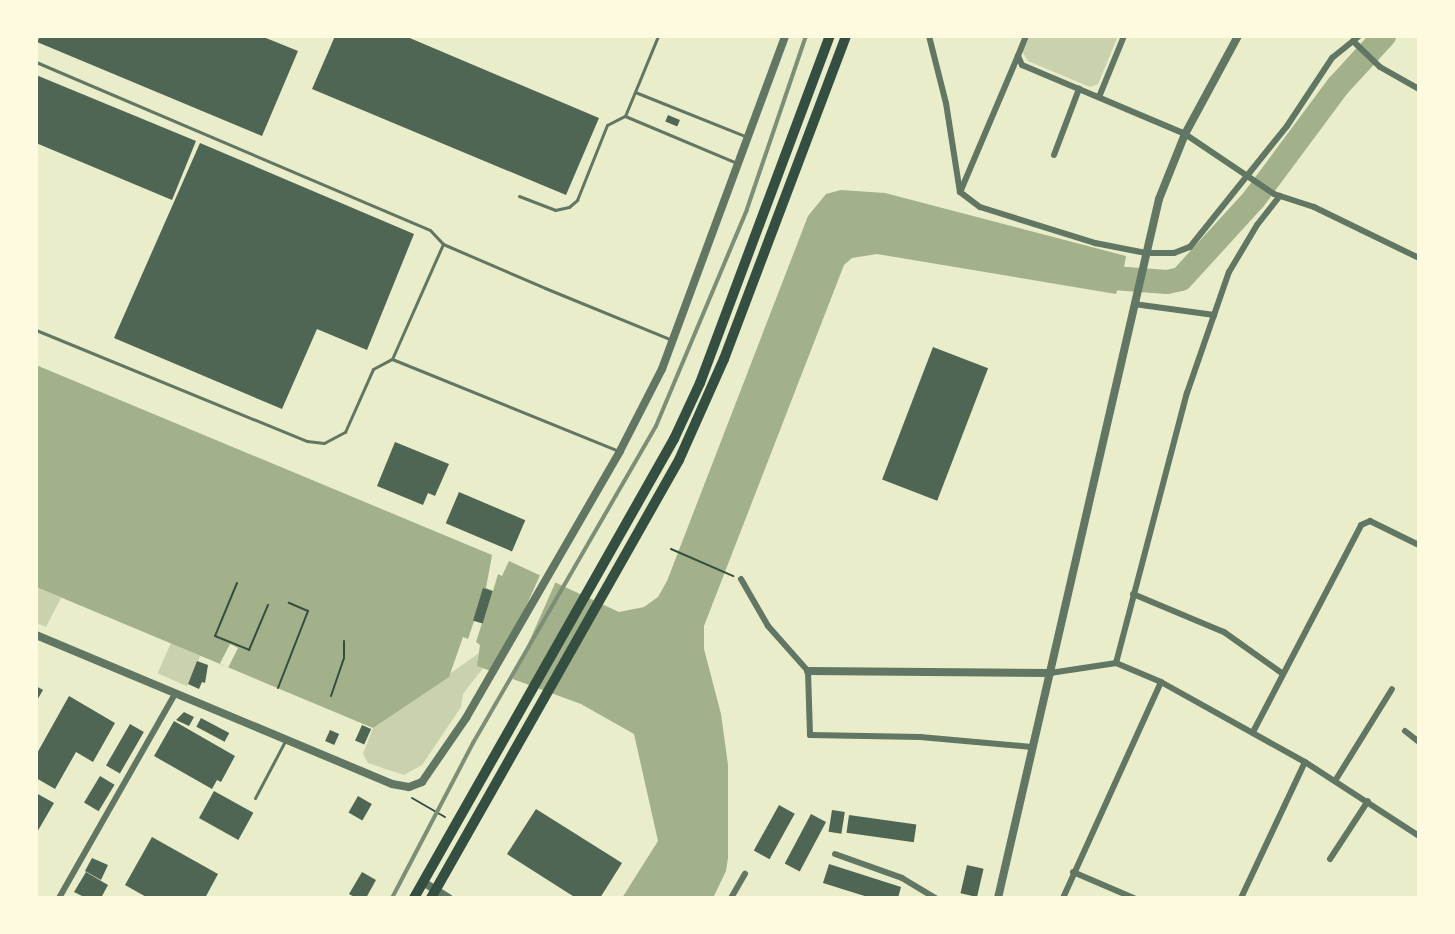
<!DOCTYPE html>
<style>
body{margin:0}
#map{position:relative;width:1455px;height:934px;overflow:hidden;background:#e9edc9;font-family:Helvetica,sans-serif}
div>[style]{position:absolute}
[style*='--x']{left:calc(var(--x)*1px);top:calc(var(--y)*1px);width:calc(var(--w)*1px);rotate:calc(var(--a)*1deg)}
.green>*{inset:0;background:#cad2ad;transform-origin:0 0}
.water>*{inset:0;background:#a3b18a}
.pier>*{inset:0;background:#e9edc9;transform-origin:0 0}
.river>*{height:24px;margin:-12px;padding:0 12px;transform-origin:12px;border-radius:12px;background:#a3b18a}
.building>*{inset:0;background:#4f6655;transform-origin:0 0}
.path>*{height:2px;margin:-1px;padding:0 1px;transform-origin:1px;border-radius:1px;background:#344e41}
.service>*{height:3px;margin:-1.5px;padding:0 1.5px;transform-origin:1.5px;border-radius:1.5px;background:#617663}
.minor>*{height:6px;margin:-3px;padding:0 3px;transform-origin:3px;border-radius:3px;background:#617663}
.tertiary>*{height:8px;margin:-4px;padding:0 4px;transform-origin:4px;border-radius:4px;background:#617663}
.trunk>*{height:10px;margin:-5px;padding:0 5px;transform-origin:5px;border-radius:5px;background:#344e41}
.rail>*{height:4px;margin:-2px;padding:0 2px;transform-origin:2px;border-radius:2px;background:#7c8e77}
span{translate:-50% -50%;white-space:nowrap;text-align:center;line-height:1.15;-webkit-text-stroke:4.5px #fefae0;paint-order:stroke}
.frame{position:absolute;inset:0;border:38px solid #fefae0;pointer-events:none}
</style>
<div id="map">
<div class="green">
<i style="clip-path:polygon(1028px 36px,1118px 36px,1098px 84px,1090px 87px,1028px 61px,1022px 51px)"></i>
<i style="clip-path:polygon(36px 587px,61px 598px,46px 627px,36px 623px)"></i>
<i style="left:171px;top:643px;width:32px;height:33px;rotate:24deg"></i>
<i style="clip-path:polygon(479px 653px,478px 666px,483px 668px,463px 694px,461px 707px,422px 765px,404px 775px,368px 763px,363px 754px,373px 728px)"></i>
</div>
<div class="water">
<i style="clip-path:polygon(841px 190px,885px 193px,1126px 256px,1123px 273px,1116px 294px,877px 254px,852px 258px,844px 265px,704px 626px,704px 649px,721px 714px,728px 765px,728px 858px,726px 871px,713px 898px,622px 898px,658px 841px,634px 734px,581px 704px,477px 666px,480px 645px,476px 642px,482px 623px,474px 621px,468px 639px,463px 637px,449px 677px,373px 728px,36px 587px,36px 365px,492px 555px,486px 588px,493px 591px,498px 574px,502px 576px,509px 561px,619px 612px,644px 607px,658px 597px,667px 581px,808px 216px,826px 194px)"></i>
</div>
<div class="pier">
<i style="left:541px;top:573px;width:17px;height:112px;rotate:24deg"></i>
<i style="left:230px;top:644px;width:9px;height:22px;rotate:27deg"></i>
</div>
<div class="river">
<i style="--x:1113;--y:278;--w:54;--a:4.2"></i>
<i style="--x:1167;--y:282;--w:14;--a:-12"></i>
<i style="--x:1181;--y:279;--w:108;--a:-47.6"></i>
<i style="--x:1254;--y:199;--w:141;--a:-53.4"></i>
<i style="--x:1338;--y:86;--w:68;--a:-47.4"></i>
</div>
<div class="building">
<i style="clip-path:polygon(40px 36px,261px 36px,298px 51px,262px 136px,37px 42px)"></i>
<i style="clip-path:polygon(335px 36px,405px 36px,599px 118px,566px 195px,312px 89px)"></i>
<i style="clip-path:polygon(36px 75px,196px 141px,172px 200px,36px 143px)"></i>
<i style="left:668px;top:115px;width:13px;height:7px;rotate:23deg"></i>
<i style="clip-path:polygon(200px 143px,414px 234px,367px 350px,317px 329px,282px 409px,114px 338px)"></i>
<i style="left:933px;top:347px;width:59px;height:142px;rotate:21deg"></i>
<i style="clip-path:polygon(395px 442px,449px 464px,435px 496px,428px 493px,423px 505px,377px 486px)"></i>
<i style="left:459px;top:492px;width:72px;height:34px;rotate:23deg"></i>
<i style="left:483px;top:588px;width:10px;height:34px;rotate:17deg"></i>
<i style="clip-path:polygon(197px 661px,208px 665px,205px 683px,202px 682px,199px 689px,188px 684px)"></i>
<i style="clip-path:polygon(36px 686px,43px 690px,36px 702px)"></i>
<i style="clip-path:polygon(69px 696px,115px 723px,93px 762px,76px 752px,55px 789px,36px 778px,36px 755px)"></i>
<i style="clip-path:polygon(184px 712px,194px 717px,189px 726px,176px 720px)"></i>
<i style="left:201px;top:718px;width:32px;height:10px;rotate:28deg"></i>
<i style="clip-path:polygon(174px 721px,235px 756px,221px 782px,217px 780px,212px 789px,154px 756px)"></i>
<i style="left:130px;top:724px;width:16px;height:48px;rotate:30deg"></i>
<i style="left:362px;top:725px;width:10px;height:17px;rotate:24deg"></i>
<i style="left:330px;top:730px;width:10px;height:12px;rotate:24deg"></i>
<i style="left:100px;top:776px;width:17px;height:31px;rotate:31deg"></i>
<i style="left:214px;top:791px;width:45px;height:31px;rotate:29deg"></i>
<i style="clip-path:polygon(36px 793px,54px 803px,36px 834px)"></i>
<i style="left:358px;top:796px;width:16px;height:19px;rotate:30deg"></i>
<i style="left:779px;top:805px;width:18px;height:52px;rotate:29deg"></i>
<i style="clip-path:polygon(536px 809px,622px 863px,600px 898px,576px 898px,507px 854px)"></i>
<i style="left:832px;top:810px;width:13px;height:22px;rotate:9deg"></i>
<i style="left:811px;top:814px;width:17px;height:56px;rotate:28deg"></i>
<i style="left:849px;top:815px;width:68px;height:18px;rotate:8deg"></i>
<i style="clip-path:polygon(152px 837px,218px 874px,205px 898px,148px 898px,125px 885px)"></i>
<i style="clip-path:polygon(92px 858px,108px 865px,101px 880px,85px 871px)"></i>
<i style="clip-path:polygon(829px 864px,901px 887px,898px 898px,871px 898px,823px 883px)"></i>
<i style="left:967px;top:865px;width:17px;height:29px;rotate:13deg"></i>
<i style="clip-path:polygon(86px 872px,108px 885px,101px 898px,86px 898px,74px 892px)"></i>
<i style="clip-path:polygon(362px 872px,376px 880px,366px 898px,356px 898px,349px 894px)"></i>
</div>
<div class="path">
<i style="--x:671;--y:549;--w:68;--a:23.5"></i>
<i style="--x:237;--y:583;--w:57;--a:112.5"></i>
<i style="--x:215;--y:636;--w:37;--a:22"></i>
<i style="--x:249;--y:650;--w:49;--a:-67.1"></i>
<i style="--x:278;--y:688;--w:83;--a:-68.7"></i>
<i style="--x:308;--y:611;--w:21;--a:-157"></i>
<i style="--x:331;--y:696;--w:40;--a:-71.1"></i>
<i style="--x:344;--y:658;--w:17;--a:-90"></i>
<i style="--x:412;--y:798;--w:38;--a:30"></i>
</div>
<div class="service">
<i style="--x:36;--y:62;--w:428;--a:23.1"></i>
<i style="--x:430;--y:230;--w:19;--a:47"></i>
<i style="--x:443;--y:244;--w:111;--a:23.3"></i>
<i style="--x:545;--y:288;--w:137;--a:22.3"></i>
<i style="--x:635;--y:92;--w:118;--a:21.8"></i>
<i style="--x:625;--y:116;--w:121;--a:22.8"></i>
<i style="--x:519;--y:196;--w:39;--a:21"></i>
<i style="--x:555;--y:210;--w:14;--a:-12"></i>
<i style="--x:569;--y:207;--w:11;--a:-41"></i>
<i style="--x:577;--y:200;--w:81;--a:-68.2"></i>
<i style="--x:607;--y:125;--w:20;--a:-27"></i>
<i style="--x:625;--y:116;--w:87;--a:-67.6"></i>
<i style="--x:36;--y:330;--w:293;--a:22.3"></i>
<i style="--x:307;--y:441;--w:17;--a:7"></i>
<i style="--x:324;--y:443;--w:24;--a:-28"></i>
<i style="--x:345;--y:432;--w:69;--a:-66"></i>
<i style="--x:373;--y:369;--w:21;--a:-28"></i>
<i style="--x:392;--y:359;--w:126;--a:-66.1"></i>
<i style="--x:392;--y:359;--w:245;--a:22.1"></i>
<i style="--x:255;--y:798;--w:64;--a:-62.2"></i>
</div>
<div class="minor">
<i style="--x:929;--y:36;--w:69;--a:75.8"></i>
<i style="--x:946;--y:103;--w:90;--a:81.1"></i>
<i style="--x:960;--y:192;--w:25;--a:37"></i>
<i style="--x:980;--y:207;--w:121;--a:17.4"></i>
<i style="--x:1095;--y:243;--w:52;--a:11.1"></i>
<i style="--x:1146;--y:253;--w:28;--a:0"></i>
<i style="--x:1174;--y:253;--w:17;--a:-21"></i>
<i style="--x:1190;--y:247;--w:155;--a:-51.3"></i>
<i style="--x:1287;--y:126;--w:82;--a:-56.5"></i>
<i style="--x:1332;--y:58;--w:35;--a:-39"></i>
<i style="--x:1026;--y:36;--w:22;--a:112"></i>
<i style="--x:1018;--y:56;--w:10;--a:66"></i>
<i style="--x:1022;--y:65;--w:177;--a:22.9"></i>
<i style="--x:1185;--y:134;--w:107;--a:34"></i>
<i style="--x:1274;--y:194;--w:42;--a:18"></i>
<i style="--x:1314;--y:207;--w:117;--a:25.9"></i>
<i style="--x:1353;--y:41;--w:37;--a:44"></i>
<i style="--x:1380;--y:67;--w:45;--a:29.4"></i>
<i style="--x:1099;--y:97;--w:66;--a:-67.7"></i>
<i style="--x:1054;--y:155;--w:71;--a:-69.3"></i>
<i style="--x:961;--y:190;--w:146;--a:-67"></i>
<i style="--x:1134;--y:304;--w:81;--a:7.8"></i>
<i style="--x:741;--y:579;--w:54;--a:60.1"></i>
<i style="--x:768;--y:626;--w:60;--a:48.4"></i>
<i style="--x:808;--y:671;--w:64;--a:88.2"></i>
<i style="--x:810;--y:735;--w:110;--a:1"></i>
<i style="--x:920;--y:737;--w:112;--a:5.1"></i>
<i style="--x:1133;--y:594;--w:99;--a:22.7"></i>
<i style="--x:1224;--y:632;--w:72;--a:35.4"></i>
<i style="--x:1116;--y:663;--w:279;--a:-75.3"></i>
<i style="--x:1187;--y:393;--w:128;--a:-70.9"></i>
<i style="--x:1229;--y:272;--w:55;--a:-59.2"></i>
<i style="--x:1257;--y:225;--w:37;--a:-52"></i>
<i style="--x:1050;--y:673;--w:67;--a:-8.6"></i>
<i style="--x:1116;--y:663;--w:49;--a:22.9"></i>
<i style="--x:1161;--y:682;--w:165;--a:29.1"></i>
<i style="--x:1305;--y:762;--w:136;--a:33"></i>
<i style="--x:1405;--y:731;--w:18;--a:38"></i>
<i style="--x:1253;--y:732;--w:233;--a:-62.4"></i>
<i style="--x:1361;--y:525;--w:10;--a:-24"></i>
<i style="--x:1370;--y:521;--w:55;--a:26.1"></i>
<i style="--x:1335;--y:781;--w:108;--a:-58.2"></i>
<i style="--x:835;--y:854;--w:71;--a:19.7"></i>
<i style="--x:902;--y:878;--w:39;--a:31"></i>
<i style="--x:1330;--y:859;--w:69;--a:-56.8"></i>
<i style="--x:1073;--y:872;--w:66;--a:23.1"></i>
<i style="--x:59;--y:898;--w:235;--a:-60.4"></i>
<i style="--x:731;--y:898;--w:28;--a:-60"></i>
<i style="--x:1063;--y:898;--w:237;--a:-65.6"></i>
<i style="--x:1241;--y:898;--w:150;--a:-64.8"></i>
</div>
<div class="tertiary">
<i style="--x:36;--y:635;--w:386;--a:22.7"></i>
<i style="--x:392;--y:784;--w:17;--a:10"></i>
<i style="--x:409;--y:787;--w:14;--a:-21"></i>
<i style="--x:422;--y:782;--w:78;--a:-55.5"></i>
<i style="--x:466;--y:718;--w:308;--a:-60"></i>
<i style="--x:620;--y:451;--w:92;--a:-62.9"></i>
<i style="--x:662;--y:369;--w:355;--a:-69.7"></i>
<i style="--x:808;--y:671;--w:242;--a:0.5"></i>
<i style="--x:423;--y:882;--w:31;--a:32"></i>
<i style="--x:998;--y:898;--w:717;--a:-77.03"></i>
<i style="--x:1159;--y:199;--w:70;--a:-68.2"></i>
<i style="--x:1185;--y:134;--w:111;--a:-61.6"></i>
</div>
<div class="trunk">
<i style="--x:414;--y:898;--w:528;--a:-60.47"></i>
<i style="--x:674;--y:439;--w:62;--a:-65.1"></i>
<i style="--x:700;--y:383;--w:371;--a:-69.5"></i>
<i style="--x:431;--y:898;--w:503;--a:-60.48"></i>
<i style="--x:679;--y:460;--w:111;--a:-66"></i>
<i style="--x:724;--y:359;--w:345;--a:-69.3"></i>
</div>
<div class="rail">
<i style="--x:392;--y:898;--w:175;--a:-62.4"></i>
<i style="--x:473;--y:743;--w:366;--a:-60"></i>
<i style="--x:656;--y:426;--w:235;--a:-67.2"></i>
<i style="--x:747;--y:209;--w:183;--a:-71.2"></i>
</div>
<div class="frame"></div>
</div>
